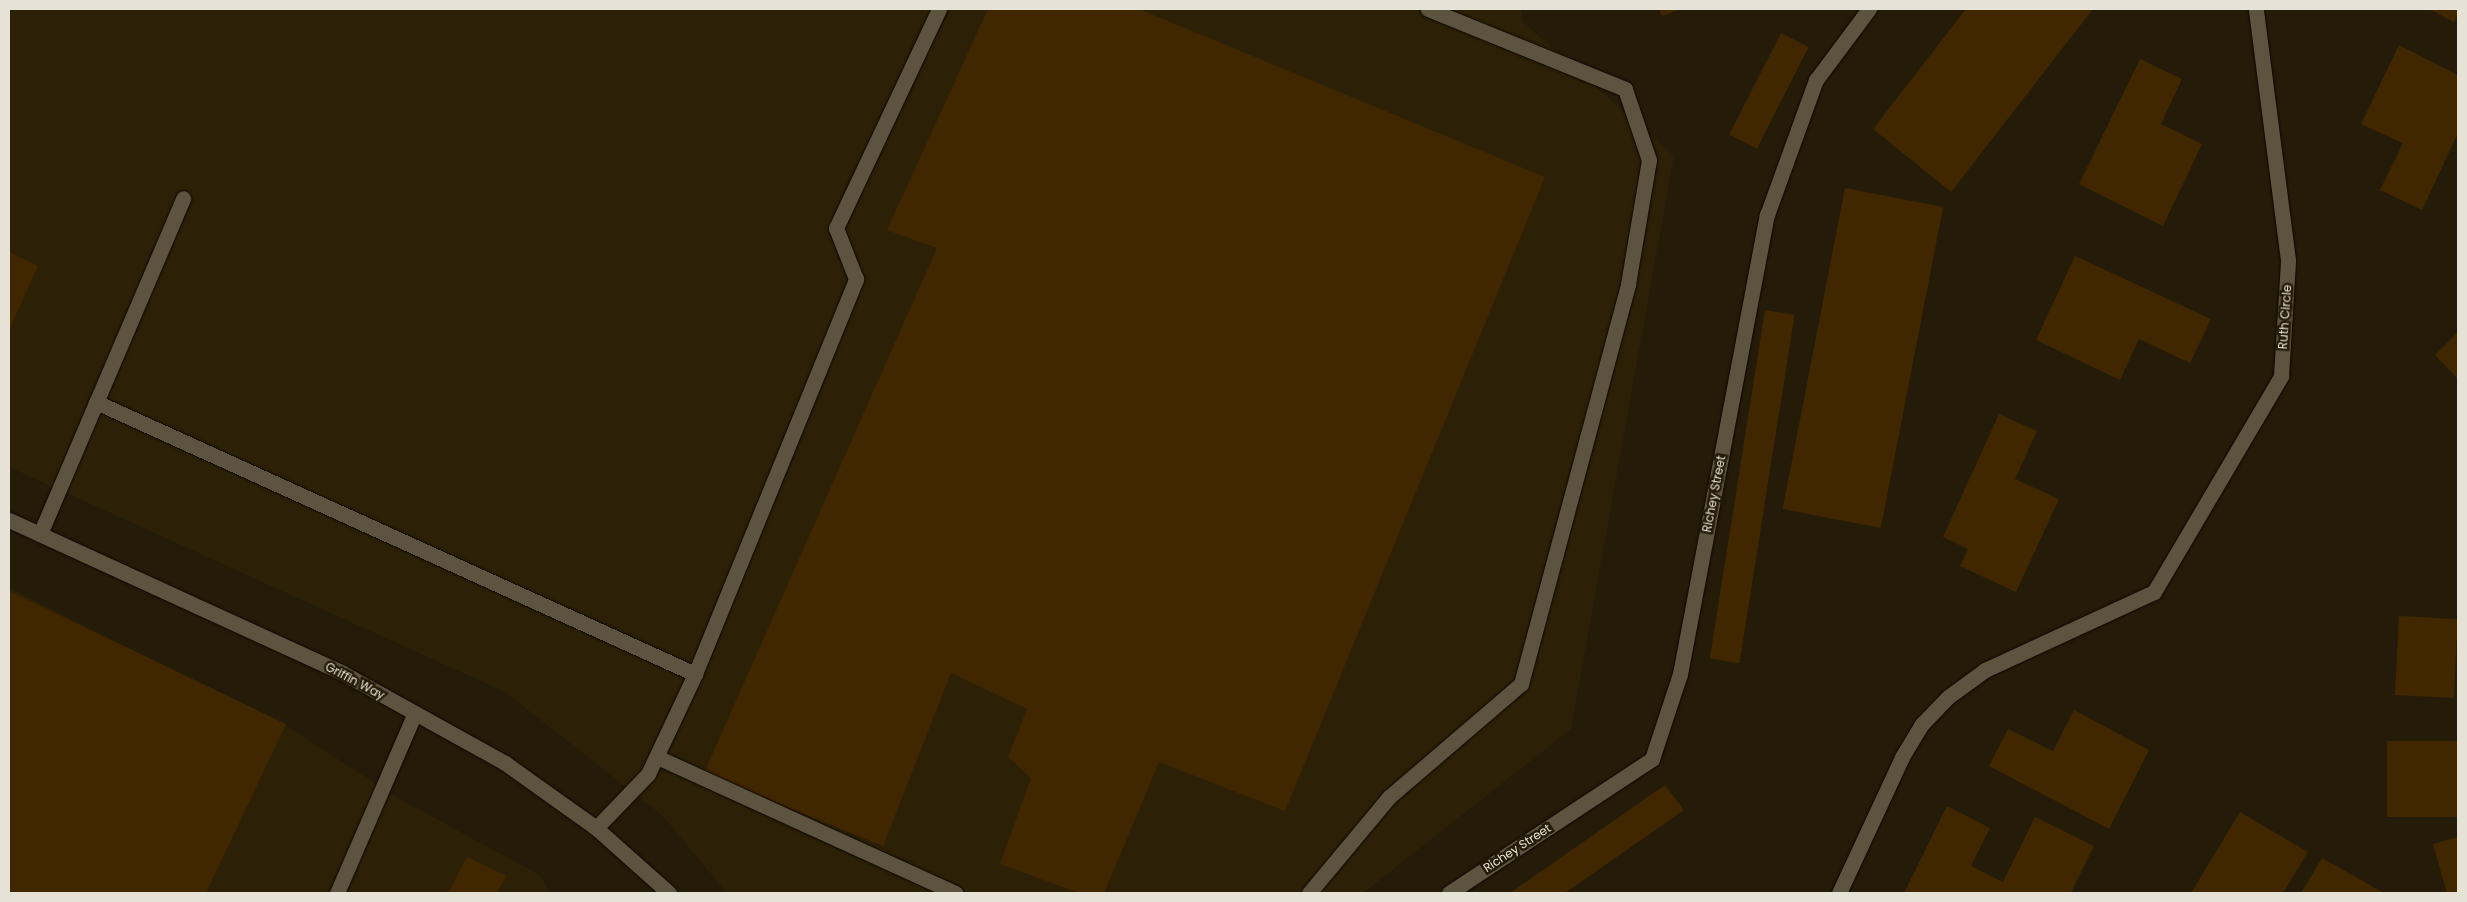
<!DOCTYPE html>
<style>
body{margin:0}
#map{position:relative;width:2467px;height:902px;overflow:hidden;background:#241c09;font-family:Poppins,sans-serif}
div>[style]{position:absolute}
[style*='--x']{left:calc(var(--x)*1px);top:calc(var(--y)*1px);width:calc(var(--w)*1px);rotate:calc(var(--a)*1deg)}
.built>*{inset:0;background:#2c2107}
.building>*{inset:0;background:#402700;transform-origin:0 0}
.roads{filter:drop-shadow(0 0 1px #0d0600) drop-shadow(0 0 1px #0d0600)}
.lane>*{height:15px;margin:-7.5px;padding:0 7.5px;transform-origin:7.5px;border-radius:7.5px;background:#5d5440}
.street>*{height:15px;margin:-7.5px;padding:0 7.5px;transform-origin:7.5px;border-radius:7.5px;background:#5d5440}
.secondary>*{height:15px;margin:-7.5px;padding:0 7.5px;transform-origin:7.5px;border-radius:7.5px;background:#5d5440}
span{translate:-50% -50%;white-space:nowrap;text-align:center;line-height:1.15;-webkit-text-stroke:5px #241c09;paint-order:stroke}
.street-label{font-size:12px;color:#e7e2d6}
.frame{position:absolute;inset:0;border:10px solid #e7e2d6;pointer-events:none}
</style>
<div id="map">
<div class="built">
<i style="clip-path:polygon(9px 9px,1521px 9px,1522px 21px,1674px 156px,1571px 729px,1363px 893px,727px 893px,663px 816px,505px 692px,9px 467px)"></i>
<i style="clip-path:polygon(9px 588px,293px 730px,403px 801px,540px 875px,549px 893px,9px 893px)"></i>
</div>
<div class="building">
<i style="clip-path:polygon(988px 9px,1139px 9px,1545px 177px,1285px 811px,1159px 762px,1104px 893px,1079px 893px,1000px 864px,1031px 778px,1008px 757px,1027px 709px,951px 673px,883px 846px,704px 773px,937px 248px,887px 230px)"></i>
<i style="clip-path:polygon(1659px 9px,1681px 9px,1662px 16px)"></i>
<i style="clip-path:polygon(1966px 9px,2093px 9px,1951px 192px,1873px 129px)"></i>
<i style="clip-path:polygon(2429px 9px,2458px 9px,2458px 14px,2454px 22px)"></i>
<i style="left:1781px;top:33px;width:31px;height:114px;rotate:27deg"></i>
<i style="clip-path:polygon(2399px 45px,2458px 75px,2458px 133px,2422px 210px,2380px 190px,2403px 143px,2361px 124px)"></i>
<i style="clip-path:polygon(2140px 59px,2182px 79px,2161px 124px,2202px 144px,2163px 226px,2079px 184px)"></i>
<i style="left:1845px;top:188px;width:100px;height:327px;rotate:11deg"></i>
<i style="clip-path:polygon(9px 252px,38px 266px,9px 330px)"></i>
<i style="clip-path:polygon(2075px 256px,2211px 319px,2190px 363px,2139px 339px,2120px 380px,2036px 340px)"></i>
<i style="left:1765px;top:310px;width:30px;height:353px;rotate:9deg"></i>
<i style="clip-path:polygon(2458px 332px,2458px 379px,2435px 355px)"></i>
<i style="clip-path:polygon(1999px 414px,2037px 431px,2015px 479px,2059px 499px,2016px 592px,1960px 566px,1968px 549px,1943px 537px)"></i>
<i style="clip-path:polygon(9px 591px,286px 724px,206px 893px,9px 893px)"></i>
<i style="left:2399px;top:616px;width:59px;height:79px;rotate:3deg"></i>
<i style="clip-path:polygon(2074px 710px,2149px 750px,2109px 829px,1989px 766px,2008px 729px,2053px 751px)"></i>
<i style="left:2458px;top:741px;width:76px;height:71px;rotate:90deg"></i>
<i style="clip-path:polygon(1665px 785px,1684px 810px,1565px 893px,1510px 893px)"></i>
<i style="clip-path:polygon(1947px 806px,1990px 828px,1971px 866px,2003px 882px,2035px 817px,2094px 846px,2071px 893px,1904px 893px)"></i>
<i style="clip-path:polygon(2240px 812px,2308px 852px,2283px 893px,2191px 893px)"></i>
<i style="clip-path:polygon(2458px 837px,2458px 893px,2447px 893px,2433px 844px)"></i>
<i style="clip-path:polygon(467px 857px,506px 876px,497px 893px,448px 893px)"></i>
<i style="clip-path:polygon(2322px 858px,2384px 893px,2301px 893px)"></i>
</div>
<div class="roads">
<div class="lane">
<i style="--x:96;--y:402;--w:658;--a:24.42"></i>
<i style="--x:40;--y:534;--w:365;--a:-66.9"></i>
<i style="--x:657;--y:757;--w:328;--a:24.5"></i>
<i style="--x:596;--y:828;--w:75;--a:-46.1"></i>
<i style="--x:648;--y:774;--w:110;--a:-64.8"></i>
<i style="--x:695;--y:674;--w:427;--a:-67.8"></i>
<i style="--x:856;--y:279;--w:55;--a:-111.4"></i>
<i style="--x:836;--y:228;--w:242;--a:-64.8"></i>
<i style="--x:337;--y:893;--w:196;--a:-66.6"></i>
<i style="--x:1309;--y:893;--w:125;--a:-50.2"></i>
<i style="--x:1389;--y:797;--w:174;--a:-40.6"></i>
<i style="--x:1521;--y:684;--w:414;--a:-75"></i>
<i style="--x:1628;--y:284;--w:126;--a:-80.4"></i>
<i style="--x:1649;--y:160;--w:75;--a:-108.7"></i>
<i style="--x:1625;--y:89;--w:213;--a:-157.9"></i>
<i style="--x:1839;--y:893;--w:150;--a:-65.1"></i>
<i style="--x:1902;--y:757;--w:39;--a:-59"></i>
<i style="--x:1922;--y:724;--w:37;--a:-46"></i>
<i style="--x:1948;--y:697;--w:46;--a:-36.1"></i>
<i style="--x:1985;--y:670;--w:186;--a:-24.8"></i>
</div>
<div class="street">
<i style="--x:2154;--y:592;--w:251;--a:-59.5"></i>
<i style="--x:2281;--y:376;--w:116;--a:-86.5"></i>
<i style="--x:2288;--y:260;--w:253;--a:-97.3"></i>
<i style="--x:1449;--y:893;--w:243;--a:-33.4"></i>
<i style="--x:1652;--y:759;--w:89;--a:-71.8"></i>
<i style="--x:1680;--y:674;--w:467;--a:-79.3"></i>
<i style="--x:1767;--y:215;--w:144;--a:-70.1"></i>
<i style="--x:1816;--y:80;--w:89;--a:-53.3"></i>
</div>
<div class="secondary">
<i style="--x:9;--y:520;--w:365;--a:24.6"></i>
<i style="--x:341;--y:672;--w:188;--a:29"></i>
<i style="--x:505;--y:763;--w:112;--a:35.5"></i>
<i style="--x:596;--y:828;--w:98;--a:41.7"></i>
</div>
</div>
<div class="street-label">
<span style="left:2285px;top:317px;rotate:-86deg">Ruth Circle</span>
<span style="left:1714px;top:494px;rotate:-79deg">Richey Street</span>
<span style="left:355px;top:681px;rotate:28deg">Griffin Way</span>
<span style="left:1517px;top:848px;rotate:-33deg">Richey Street</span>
</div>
<div class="frame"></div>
</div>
